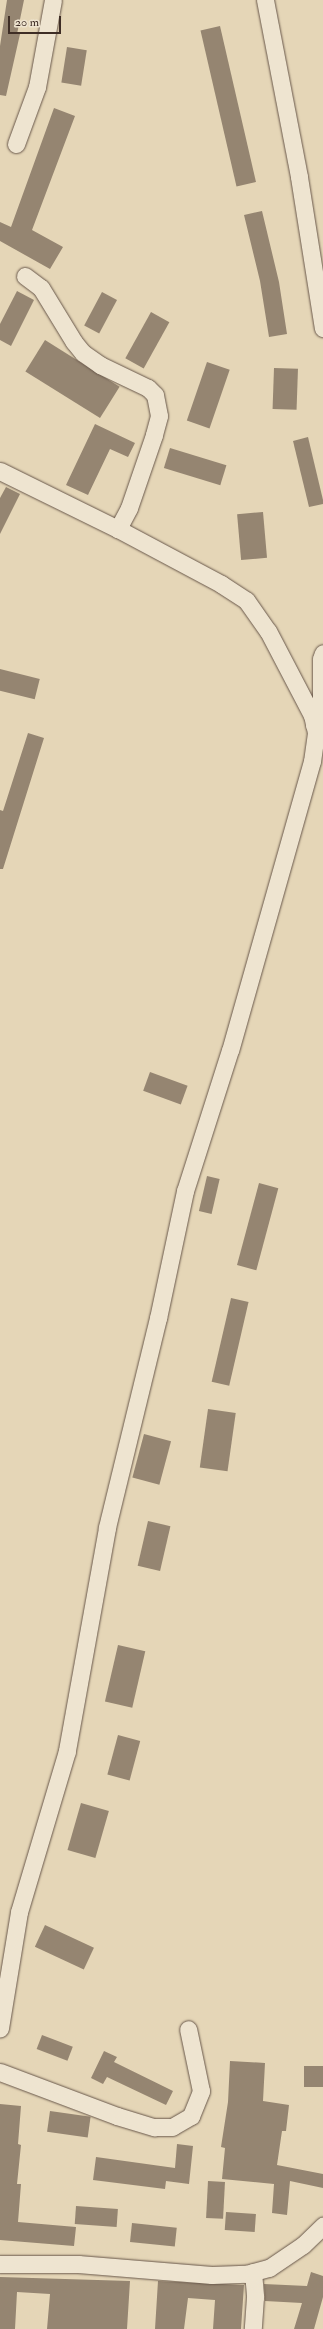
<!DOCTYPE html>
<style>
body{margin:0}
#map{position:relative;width:323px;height:2329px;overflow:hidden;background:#e5d6b7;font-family:"IM FELL Double Pica",serif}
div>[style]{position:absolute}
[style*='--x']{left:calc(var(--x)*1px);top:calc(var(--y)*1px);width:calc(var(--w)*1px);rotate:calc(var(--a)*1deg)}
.building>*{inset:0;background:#958571;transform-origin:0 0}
.roads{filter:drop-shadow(0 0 1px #68574a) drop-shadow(0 0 1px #68574a)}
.street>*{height:17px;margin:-8.5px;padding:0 8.5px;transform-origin:8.5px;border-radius:8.5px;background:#eee4d0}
span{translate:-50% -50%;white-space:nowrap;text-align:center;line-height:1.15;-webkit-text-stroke:4px #eee4d0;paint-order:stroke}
.scale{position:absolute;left:8px;top:16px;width:53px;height:18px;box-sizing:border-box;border:2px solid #3e2d25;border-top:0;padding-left:5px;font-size:12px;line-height:14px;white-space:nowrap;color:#3e2d25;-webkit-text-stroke:3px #eee4d0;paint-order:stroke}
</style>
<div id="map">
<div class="building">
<i style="clip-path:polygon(7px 0,24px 0,17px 34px,20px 34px,6px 96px,0 95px,0 46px)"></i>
<i style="left:220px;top:26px;width:160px;height:20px;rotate:77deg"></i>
<i style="left:67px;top:47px;width:20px;height:36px;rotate:9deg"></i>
<i style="clip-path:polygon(54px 108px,75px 116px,32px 230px,63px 247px,50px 269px,0 241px,0 222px,11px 227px)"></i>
<i style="clip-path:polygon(262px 211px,279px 282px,287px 334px,269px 337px,260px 281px,244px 215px)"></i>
<i style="clip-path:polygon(17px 291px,34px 300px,11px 346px,0 340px,0 324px)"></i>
<i style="left:102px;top:292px;width:17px;height:38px;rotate:28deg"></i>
<i style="left:151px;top:312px;width:21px;height:53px;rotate:29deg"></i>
<i style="left:45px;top:340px;width:88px;height:37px;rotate:32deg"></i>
<i style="left:207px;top:362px;width:24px;height:62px;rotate:19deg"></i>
<i style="left:274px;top:368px;width:24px;height:41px;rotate:2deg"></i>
<i style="clip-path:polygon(95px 424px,135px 443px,128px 457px,110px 449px,88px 495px,66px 485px)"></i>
<i style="clip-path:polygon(308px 437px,323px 500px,323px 504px,309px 507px,293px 441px)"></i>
<i style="left:170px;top:448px;width:59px;height:21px;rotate:17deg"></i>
<i style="clip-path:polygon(6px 487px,20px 494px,0 534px,0 498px)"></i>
<i style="left:263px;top:512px;width:46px;height:26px;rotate:85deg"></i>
<i style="left:0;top:669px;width:41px;height:21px;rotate:14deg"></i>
<i style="clip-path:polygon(28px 733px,44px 738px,3px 869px,0 869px,0 810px,3px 811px)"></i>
<i style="left:150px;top:1072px;width:40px;height:20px;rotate:20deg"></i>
<i style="left:207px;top:1176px;width:13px;height:36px;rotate:13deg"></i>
<i style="left:259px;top:1183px;width:20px;height:85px;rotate:15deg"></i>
<i style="left:231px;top:1298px;width:18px;height:86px;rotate:13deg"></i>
<i style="left:208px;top:1409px;width:28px;height:59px;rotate:8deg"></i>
<i style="left:144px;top:1434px;width:28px;height:45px;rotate:15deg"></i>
<i style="left:148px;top:1521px;width:23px;height:46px;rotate:13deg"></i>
<i style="left:118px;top:1645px;width:28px;height:58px;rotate:13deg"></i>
<i style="left:118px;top:1735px;width:23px;height:41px;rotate:15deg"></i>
<i style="left:81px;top:1803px;width:29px;height:49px;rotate:16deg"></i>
<i style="left:45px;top:1925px;width:54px;height:24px;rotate:25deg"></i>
<i style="left:42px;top:2035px;width:33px;height:15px;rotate:21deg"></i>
<i style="clip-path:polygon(104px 2051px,117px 2057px,114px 2062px,173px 2091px,166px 2105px,107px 2077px,103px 2084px,91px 2078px)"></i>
<i style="clip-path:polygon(230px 2061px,265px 2063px,263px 2101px,289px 2105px,286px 2131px,282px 2131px,277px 2165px,323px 2174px,323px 2188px,290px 2181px,287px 2215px,272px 2213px,274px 2184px,222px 2179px,225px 2148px,221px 2147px,228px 2102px)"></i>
<i style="left:304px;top:2066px;width:19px;height:21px"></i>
<i style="clip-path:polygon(0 2104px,21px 2106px,18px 2144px,21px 2145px,17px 2184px,21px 2184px,18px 2222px,76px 2227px,74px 2246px,0 2240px)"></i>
<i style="left:50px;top:2111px;width:41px;height:21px;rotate:8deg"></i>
<i style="clip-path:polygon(177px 2144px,193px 2146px,189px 2184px,166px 2181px,165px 2189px,93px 2180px,96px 2157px,175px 2168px)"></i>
<i style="left:208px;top:2181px;width:17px;height:37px;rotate:3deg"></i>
<i style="left:76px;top:2206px;width:42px;height:18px;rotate:4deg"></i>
<i style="left:226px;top:2212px;width:30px;height:18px;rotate:4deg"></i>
<i style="left:132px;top:2223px;width:45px;height:19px;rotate:6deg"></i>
<i style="clip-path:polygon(311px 2272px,323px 2276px,323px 2297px,314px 2329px,294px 2329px,302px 2303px,265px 2301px,264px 2284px,307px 2286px)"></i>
<i style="clip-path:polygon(0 2277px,130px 2281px,127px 2329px,47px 2329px,50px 2294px,17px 2292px,15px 2329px,0 2329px)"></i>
<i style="clip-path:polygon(158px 2281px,244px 2285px,241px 2329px,213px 2329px,215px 2300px,188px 2298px,184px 2329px,155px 2329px)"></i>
</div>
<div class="roads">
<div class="street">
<i style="--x:265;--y:0;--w:180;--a:79.1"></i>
<i style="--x:299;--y:177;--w:153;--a:81"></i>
<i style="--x:16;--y:144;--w:61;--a:-69.8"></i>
<i style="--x:37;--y:87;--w:88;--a:-79.6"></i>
<i style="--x:25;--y:276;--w:20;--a:37"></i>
<i style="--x:41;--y:288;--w:63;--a:58.6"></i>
<i style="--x:74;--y:342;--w:14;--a:51"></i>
<i style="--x:83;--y:353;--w:21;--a:35"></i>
<i style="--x:100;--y:365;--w:53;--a:25.6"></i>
<i style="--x:148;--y:388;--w:10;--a:45"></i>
<i style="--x:155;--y:395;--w:21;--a:79"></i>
<i style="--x:159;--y:416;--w:20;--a:105"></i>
<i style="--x:154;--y:435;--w:77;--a:108.9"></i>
<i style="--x:129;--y:508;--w:24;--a:118"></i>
<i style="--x:0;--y:471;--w:131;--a:26.2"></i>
<i style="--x:118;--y:529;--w:117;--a:28.1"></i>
<i style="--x:221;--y:584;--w:30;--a:33"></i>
<i style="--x:246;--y:600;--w:38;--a:55"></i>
<i style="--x:268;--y:631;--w:95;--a:62.4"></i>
<i style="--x:312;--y:715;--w:18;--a:77"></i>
<i style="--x:316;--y:733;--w:28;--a:98"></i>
<i style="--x:312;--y:761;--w:300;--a:105.8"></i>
<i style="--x:230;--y:1050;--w:148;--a:107.7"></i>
<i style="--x:185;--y:1191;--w:130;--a:102"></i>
<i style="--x:158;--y:1318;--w:216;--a:103.7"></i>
<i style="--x:107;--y:1528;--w:227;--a:100.2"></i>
<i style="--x:67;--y:1751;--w:168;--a:106.6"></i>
<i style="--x:19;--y:1912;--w:118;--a:99.3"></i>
<i style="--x:314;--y:725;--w:20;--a:-70"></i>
<i style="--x:321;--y:706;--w:47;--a:-90"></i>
<i style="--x:321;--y:659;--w:6;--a:-72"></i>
<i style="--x:0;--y:2072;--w:125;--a:20.6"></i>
<i style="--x:117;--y:2116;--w:39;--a:17"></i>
<i style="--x:154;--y:2127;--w:18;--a:0"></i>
<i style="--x:172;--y:2127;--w:22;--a:-30"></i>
<i style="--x:191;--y:2116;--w:27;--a:-68"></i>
<i style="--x:201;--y:2091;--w:63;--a:-101.8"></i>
<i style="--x:0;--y:2264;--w:78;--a:0"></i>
<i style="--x:78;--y:2264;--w:134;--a:4.7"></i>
<i style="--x:212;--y:2275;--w:34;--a:-2"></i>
<i style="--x:246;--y:2274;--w:24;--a:-15"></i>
<i style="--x:269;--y:2268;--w:41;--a:-34.1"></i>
<i style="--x:303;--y:2245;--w:28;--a:-44"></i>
<i style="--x:253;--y:2272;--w:25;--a:85"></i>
<i style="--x:255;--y:2297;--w:32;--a:94"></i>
</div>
</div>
<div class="scale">20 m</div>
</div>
